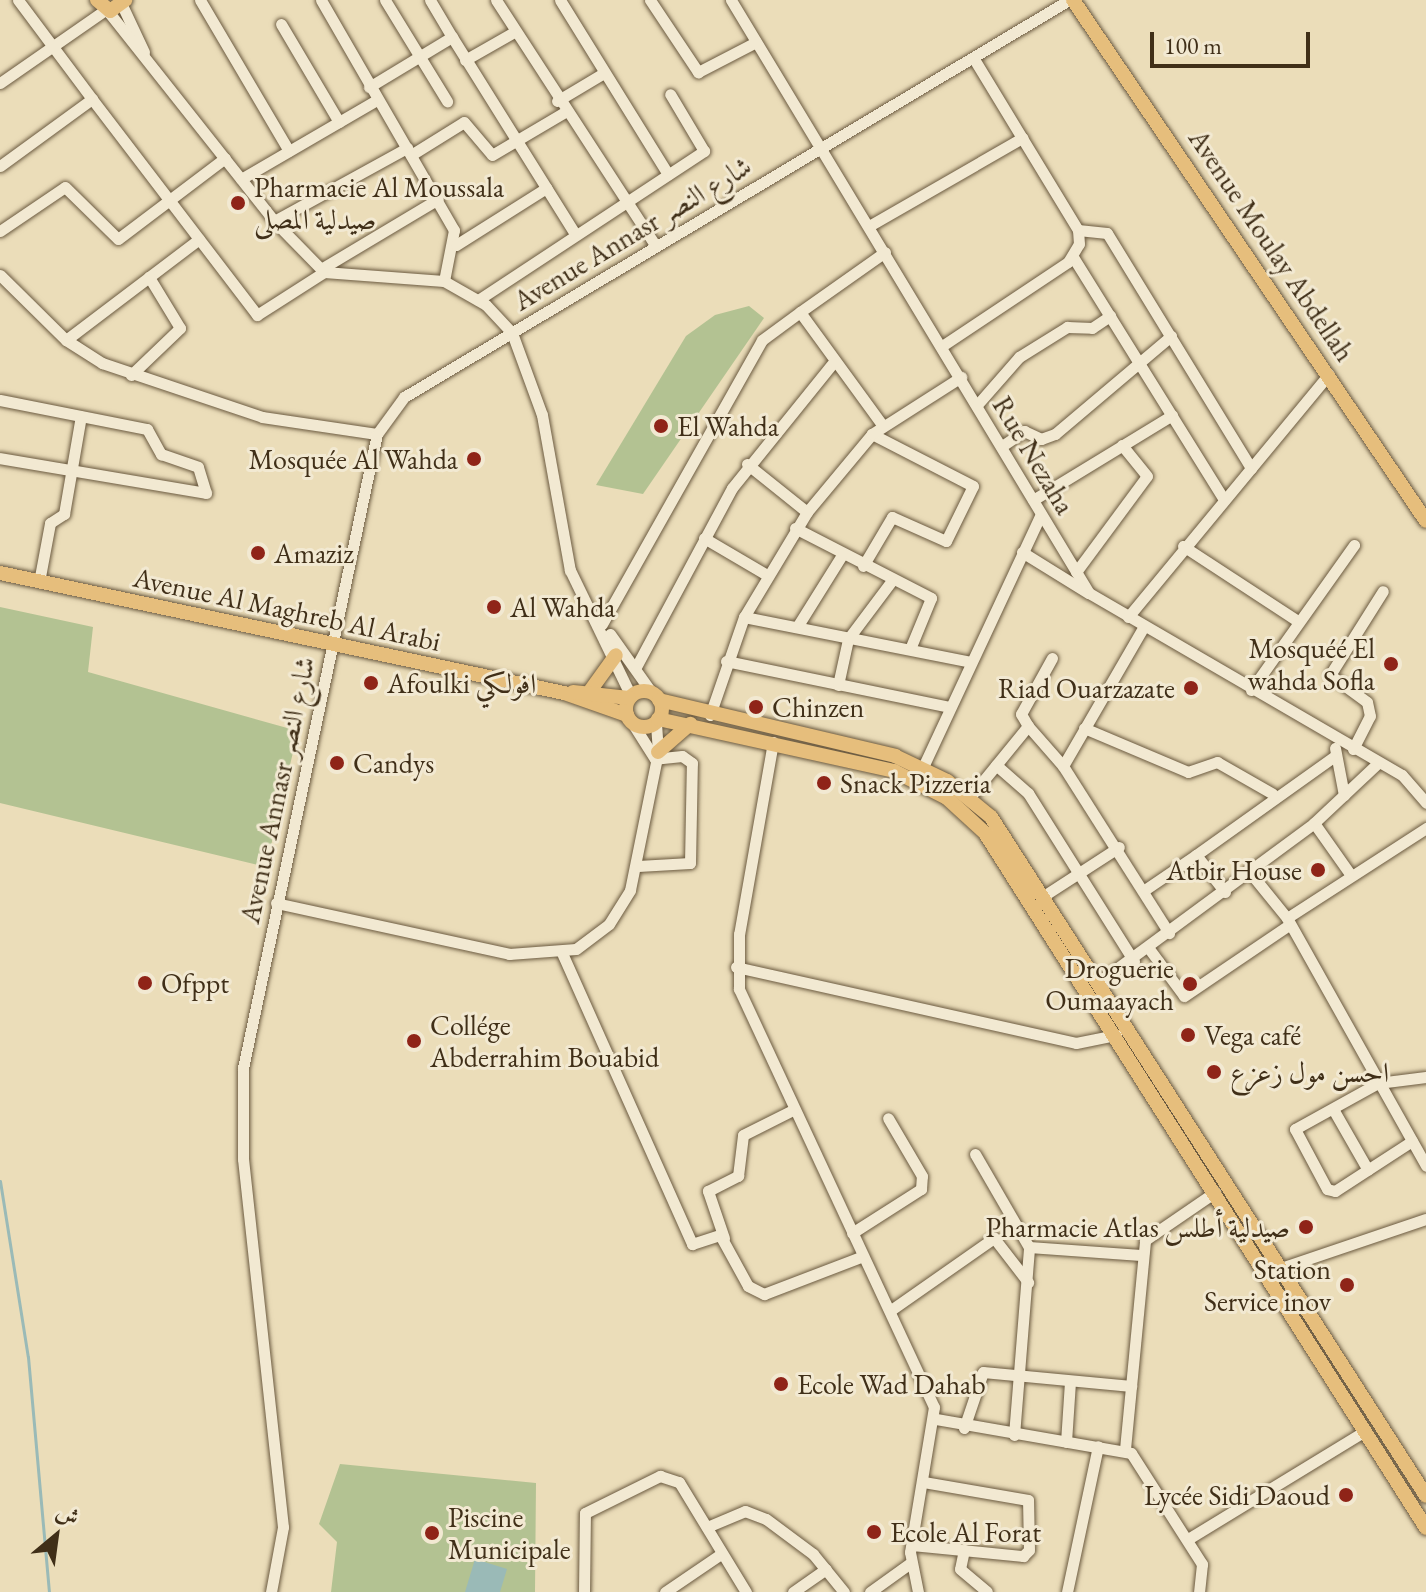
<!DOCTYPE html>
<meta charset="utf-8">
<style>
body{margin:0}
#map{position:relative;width:1426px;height:1592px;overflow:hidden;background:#ebddb9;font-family:"EB Garamond",Amiri,serif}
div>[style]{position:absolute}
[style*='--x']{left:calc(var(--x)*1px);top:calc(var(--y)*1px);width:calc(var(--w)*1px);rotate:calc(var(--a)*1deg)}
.green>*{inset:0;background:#b3c292}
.water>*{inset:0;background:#9abab7}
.stream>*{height:3px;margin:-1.5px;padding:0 1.5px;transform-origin:1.5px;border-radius:1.5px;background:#9abab7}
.roads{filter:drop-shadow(0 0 2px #6b5a40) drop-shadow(0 0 2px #6b5a40)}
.minor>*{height:11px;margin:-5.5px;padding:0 5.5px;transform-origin:5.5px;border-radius:5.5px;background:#f2e9d2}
.major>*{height:14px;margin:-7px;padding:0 7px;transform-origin:7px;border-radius:7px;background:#e6be7c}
.major>.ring{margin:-7px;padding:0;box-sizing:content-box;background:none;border:14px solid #e6be7c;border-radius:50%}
.dots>*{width:22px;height:22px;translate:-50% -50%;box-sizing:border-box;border:4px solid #f2e9d2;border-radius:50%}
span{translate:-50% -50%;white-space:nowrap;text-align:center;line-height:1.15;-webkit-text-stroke:6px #f2e9d2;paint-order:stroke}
.poi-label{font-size:28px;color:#402f18}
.left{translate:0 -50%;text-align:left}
.right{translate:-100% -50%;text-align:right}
.street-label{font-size:28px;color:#402f18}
.north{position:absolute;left:16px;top:1496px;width:80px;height:80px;-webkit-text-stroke:6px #f2e9d2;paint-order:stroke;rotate:29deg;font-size:22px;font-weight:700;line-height:32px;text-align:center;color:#402f18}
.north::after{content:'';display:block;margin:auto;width:28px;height:36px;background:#402f18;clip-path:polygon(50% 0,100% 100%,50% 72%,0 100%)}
.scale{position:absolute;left:1150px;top:32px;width:160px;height:36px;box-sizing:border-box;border:4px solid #402f18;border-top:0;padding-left:10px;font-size:24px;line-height:28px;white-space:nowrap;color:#402f18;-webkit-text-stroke:6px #f2e9d2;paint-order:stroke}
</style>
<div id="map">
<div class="green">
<i style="clip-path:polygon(749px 306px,764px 318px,643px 494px,596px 485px,686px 336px,715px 315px)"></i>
<i style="clip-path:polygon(0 607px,93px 627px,88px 672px,298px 731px,266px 867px,0 803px)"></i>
<i style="clip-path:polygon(340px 1464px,536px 1483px,535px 1592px,331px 1592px,337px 1542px,319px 1524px)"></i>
</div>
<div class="water">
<i style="clip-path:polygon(475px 1559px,507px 1569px,500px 1592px,465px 1592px)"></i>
</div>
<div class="stream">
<i style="--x:0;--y:1181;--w:178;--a:81"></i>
<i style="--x:28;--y:1357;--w:236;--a:84.9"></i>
</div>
<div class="roads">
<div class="minor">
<i style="--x:18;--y:0;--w:124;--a:53.2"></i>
<i style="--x:200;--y:0;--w:175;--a:59.5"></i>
<i style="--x:321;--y:0;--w:266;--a:60"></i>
<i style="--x:454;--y:230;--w:52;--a:101.1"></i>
<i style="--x:385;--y:0;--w:119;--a:58.5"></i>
<i style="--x:430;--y:0;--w:43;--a:59.3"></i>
<i style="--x:496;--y:0;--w:293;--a:57"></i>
<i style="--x:560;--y:0;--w:205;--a:58.2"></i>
<i style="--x:650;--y:0;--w:87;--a:56.3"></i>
<i style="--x:698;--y:72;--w:65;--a:-27.3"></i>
<i style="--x:731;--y:0;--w:693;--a:58.88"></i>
<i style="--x:1089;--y:593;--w:362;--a:30.2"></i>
<i style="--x:1402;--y:775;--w:37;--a:49"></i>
<i style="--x:122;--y:5;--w:52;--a:64.9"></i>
<i style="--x:107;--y:10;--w:269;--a:51.6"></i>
<i style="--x:274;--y:221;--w:71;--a:45.6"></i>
<i style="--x:324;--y:272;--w:120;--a:4.3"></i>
<i style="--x:444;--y:281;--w:48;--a:29.7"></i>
<i style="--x:486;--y:305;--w:38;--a:47"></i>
<i style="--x:512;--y:333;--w:87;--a:69.9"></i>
<i style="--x:542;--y:415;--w:158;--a:79.8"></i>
<i style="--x:570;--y:570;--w:140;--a:64.2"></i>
<i style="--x:281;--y:24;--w:114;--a:59.4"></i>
<i style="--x:465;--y:60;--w:56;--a:-29.7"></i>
<i style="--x:0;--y:83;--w:128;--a:-34.8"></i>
<i style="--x:369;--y:87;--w:97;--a:-31.1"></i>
<i style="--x:452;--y:37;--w:232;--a:58"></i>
<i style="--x:557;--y:101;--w:55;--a:-30.8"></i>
<i style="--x:411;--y:155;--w:62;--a:-31.9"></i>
<i style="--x:464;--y:122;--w:43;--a:49.7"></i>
<i style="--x:492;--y:155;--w:85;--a:-30.5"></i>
<i style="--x:0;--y:166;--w:114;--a:-36.1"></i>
<i style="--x:92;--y:99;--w:272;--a:52.6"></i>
<i style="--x:257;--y:315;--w:80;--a:-32.7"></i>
<i style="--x:241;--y:179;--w:157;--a:-30.2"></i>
<i style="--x:274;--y:221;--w:152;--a:-28.8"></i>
<i style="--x:869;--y:226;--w:177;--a:-29.9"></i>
<i style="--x:1078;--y:230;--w:29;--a:6"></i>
<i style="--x:1107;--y:233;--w:276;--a:58.5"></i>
<i style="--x:0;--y:231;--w:78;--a:-34.1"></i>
<i style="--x:65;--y:187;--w:74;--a:44.5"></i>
<i style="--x:118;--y:239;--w:134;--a:-37.1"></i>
<i style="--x:456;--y:245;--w:107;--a:-32.3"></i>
<i style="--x:1073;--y:257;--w:286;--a:58.1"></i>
<i style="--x:321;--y:269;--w:136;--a:-30.9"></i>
<i style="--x:0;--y:275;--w:93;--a:44.6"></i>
<i style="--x:66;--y:340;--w:43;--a:32.6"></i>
<i style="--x:102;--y:363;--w:169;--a:18.6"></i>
<i style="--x:262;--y:417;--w:116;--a:8.4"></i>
<i style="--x:478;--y:300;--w:271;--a:-33.4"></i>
<i style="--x:704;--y:151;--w:66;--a:-120.8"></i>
<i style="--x:66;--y:340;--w:167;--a:-37.2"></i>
<i style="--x:942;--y:346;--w:151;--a:-33.7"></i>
<i style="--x:1068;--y:262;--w:21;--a:-59"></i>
<i style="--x:1079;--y:244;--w:14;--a:-94"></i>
<i style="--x:1078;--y:230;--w:200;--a:-121.3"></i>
<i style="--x:131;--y:375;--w:68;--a:-43.8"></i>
<i style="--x:180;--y:328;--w:60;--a:-121.3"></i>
<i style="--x:0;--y:400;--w:150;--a:11.2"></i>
<i style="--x:147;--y:429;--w:29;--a:61"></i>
<i style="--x:161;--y:454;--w:39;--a:19"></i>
<i style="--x:198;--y:467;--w:27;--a:73"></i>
<i style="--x:206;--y:493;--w:209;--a:-170.4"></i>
<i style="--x:977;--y:405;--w:64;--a:-48.8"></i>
<i style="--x:1019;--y:357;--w:57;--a:-32"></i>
<i style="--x:1067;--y:327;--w:25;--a:2"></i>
<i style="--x:1092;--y:328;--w:22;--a:-34"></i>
<i style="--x:883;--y:426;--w:141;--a:-126.1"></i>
<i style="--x:800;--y:312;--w:104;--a:-35.2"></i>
<i style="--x:1002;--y:446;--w:27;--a:-34"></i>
<i style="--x:1024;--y:431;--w:19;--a:25"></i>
<i style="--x:1041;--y:439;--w:15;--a:-20"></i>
<i style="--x:1055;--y:434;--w:152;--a:-40.2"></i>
<i style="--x:747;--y:464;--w:77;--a:38.7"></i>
<i style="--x:1033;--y:500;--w:163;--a:-31.4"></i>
<i style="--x:795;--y:528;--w:153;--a:27.2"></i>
<i style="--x:931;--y:598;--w:55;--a:112.4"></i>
<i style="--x:704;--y:538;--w:73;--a:30.4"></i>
<i style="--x:1183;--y:546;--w:135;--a:33.2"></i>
<i style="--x:1022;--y:552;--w:78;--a:31.8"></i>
<i style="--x:863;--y:566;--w:57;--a:-59.4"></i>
<i style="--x:892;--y:517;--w:59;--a:24"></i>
<i style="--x:946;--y:541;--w:61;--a:-63.9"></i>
<i style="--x:973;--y:486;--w:114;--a:-152.8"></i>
<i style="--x:1076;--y:572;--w:119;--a:-53.5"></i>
<i style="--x:1147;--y:476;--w:40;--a:-129"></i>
<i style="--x:39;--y:582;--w:60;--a:-79.4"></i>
<i style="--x:50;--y:523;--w:17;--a:-33"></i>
<i style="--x:64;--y:514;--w:99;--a:-80.2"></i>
<i style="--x:744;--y:617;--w:231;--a:11.2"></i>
<i style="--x:1128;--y:617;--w:315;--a:-50.4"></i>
<i style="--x:602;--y:624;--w:326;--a:-60.6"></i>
<i style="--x:762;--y:340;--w:47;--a:-36.4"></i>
<i style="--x:797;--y:627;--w:85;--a:-58"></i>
<i style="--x:610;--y:634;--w:72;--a:54.6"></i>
<i style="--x:726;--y:661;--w:229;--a:11.6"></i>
<i style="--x:636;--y:667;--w:203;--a:-61.8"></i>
<i style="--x:732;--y:488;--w:159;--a:-51.1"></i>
<i style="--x:838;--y:685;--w:47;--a:-77.7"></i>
<i style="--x:848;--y:639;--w:75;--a:-53.1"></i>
<i style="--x:1251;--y:690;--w:178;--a:-54.6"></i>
<i style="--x:710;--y:715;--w:104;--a:-70.9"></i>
<i style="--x:744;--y:617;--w:122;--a:-59"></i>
<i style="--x:807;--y:512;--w:102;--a:-50.2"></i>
<i style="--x:872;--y:434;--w:106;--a:-32.6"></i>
<i style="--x:631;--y:721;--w:45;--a:57.7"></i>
<i style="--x:1028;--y:726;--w:14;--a:-120"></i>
<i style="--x:1021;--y:714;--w:64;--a:-61"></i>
<i style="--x:1084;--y:728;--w:113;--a:22.9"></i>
<i style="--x:1188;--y:772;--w:31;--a:-19"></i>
<i style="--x:1217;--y:762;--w:64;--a:29.7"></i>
<i style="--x:773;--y:742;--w:195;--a:100"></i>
<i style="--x:739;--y:934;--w:55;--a:90"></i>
<i style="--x:739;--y:989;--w:461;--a:65"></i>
<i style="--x:934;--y:1407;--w:147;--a:99.4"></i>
<i style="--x:910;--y:1552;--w:41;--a:78.7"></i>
<i style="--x:1335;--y:748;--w:48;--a:79.2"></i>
<i style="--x:1353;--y:749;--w:37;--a:-63"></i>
<i style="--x:1370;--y:716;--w:14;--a:-102"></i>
<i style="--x:1367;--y:702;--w:46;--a:-143.9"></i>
<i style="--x:1330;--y:675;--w:99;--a:-57.8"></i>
<i style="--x:996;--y:765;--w:43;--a:41.2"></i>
<i style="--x:1028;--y:793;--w:199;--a:57.8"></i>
<i style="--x:1063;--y:766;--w:198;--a:57.6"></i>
<i style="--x:923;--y:767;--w:279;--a:-65"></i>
<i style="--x:970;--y:797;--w:92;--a:-50.8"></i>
<i style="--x:1028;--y:726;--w:53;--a:48.8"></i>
<i style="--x:1063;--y:766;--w:162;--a:-59.9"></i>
<i style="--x:1314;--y:823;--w:62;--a:54.8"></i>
<i style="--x:638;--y:866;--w:52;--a:-3.3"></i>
<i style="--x:690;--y:863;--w:100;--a:-88.9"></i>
<i style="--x:692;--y:763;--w:12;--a:-145"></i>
<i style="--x:682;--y:756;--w:27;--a:174"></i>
<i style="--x:1248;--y:870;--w:62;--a:50.9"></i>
<i style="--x:1287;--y:918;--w:284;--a:60.7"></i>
<i style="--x:1146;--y:889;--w:60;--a:-34.2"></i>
<i style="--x:1225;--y:892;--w:47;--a:-128.1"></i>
<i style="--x:1196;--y:855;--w:172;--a:-35.5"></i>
<i style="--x:1045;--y:895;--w:88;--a:-33"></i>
<i style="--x:276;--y:903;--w:239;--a:12.3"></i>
<i style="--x:509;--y:954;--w:67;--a:-4.3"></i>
<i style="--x:576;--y:949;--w:41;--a:-37.1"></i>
<i style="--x:609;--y:924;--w:40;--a:-58"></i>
<i style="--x:630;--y:890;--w:141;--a:-78.5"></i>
<i style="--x:658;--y:752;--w:31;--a:-94"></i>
<i style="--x:1287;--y:918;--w:166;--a:-32.9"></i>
<i style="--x:1150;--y:950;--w:57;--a:53.5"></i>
<i style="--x:1184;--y:996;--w:127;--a:-34.1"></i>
<i style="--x:562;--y:953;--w:319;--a:65.9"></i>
<i style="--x:692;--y:1244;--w:29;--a:-18"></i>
<i style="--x:720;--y:1235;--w:58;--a:61.2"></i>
<i style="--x:748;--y:1286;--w:18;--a:27"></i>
<i style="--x:764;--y:1294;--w:106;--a:-21"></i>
<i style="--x:736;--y:967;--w:348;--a:12.6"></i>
<i style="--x:1076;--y:1043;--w:41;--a:-11.3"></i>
<i style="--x:1100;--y:981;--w:266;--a:-36.4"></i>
<i style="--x:1314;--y:823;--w:88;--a:-43.2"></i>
<i style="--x:1333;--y:1109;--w:70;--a:60.2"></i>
<i style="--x:1412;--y:1141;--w:92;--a:147"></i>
<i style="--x:1335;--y:1191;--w:8;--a:-166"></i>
<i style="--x:1327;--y:1189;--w:68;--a:-118.1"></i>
<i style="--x:1295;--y:1129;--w:95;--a:-29"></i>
<i style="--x:1378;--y:1083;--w:48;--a:-7.1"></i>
<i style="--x:975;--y:1154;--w:108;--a:59.9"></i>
<i style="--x:1029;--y:1247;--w:112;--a:4.1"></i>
<i style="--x:852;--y:1233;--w:82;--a:-32.5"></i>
<i style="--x:921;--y:1189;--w:13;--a:-86"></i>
<i style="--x:922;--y:1176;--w:67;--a:-120.4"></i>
<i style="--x:724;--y:1238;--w:50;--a:-108.8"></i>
<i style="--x:708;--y:1191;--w:34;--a:-27"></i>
<i style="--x:738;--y:1176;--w:41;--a:-83"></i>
<i style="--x:743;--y:1135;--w:56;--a:-26.6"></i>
<i style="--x:1275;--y:1270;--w:159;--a:-18.7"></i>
<i style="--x:891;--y:1310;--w:126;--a:-35"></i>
<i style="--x:994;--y:1238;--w:56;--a:52.3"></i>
<i style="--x:936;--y:1419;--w:198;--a:9.9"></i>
<i style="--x:1131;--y:1453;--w:132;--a:57.4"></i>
<i style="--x:1202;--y:1564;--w:28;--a:96"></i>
<i style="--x:964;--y:1428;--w:59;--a:-71.3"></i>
<i style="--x:983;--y:1372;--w:149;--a:5.4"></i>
<i style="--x:1014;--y:1435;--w:189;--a:-85.4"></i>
<i style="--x:1066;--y:1442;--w:61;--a:-86.2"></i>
<i style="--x:1125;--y:1449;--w:210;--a:-84.5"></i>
<i style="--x:1145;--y:1240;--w:85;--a:-34.4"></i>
<i style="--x:707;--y:1527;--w:41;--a:-22.8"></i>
<i style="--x:745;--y:1511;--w:22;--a:21"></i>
<i style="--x:766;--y:1519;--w:59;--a:36.7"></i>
<i style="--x:813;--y:1554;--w:49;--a:50.8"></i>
<i style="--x:1188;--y:1539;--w:207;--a:-31.4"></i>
<i style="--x:912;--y:1545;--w:112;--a:5.7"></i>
<i style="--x:1023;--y:1556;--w:8;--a:-45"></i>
<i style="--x:1029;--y:1550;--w:50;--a:-91.1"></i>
<i style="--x:1028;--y:1500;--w:106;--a:-170.2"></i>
<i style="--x:964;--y:1550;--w:19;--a:102"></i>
<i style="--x:960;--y:1569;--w:35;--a:40"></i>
<i style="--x:271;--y:1592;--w:66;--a:-79.5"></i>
<i style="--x:283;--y:1527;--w:370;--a:-96.2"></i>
<i style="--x:243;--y:1159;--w:91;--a:-90"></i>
<i style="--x:243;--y:1068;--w:648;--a:-78.07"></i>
<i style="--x:377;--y:434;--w:46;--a:-53.9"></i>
<i style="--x:404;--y:397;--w:774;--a:-30.84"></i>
<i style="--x:584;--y:1592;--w:79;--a:-89.3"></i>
<i style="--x:585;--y:1513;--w:84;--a:-26.3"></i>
<i style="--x:660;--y:1476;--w:20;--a:18"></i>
<i style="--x:679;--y:1482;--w:129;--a:58.7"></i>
<i style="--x:665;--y:1592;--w:68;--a:-34.2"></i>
<i style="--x:793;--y:1592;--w:40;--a:-34.9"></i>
<i style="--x:870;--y:1592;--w:48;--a:-35.7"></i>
<i style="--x:1067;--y:1592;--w:149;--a:-78"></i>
</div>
<div class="major">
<i style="--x:97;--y:0;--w:17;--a:40"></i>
<i style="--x:110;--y:11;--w:19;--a:-36"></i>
<i style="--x:1073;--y:0;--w:629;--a:55.88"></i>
<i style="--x:0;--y:573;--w:577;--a:12.01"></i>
<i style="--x:564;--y:693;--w:67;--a:19.2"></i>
<i style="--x:590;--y:691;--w:44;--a:-54.2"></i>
<i class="ring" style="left:626px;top:691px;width:22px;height:22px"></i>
<i style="--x:573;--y:692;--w:56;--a:6.1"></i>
<i style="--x:659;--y:700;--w:243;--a:13.3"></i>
<i style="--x:895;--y:756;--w:58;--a:25.7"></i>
<i style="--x:947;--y:781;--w:57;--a:39.3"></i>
<i style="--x:991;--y:817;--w:806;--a:57.35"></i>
<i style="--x:658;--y:719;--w:242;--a:12.4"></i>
<i style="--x:894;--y:771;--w:59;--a:27"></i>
<i style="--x:947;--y:798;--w:52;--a:42.6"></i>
<i style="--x:985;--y:833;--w:823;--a:57.6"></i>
<i style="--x:658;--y:752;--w:43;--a:-41.2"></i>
</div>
</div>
<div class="dots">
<i style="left:238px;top:203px;background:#8f2418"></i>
<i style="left:661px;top:426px;background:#8f2418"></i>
<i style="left:474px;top:459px;background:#8f2418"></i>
<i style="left:258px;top:553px;background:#8f2418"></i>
<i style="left:494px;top:607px;background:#8f2418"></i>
<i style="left:1391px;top:664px;background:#8f2418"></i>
<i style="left:371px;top:683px;background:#8f2418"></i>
<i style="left:1191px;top:688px;background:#8f2418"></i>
<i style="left:756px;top:707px;background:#8f2418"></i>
<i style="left:337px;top:763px;background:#8f2418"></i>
<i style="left:824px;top:783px;background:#8f2418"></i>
<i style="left:1318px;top:870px;background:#8f2418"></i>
<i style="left:145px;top:983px;background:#8f2418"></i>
<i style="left:1190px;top:984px;background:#8f2418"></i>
<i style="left:1188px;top:1035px;background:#8f2418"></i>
<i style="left:414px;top:1041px;background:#8f2418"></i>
<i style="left:1214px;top:1072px;background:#8f2418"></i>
<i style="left:1306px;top:1227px;background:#8f2418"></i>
<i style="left:1347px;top:1285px;background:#8f2418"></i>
<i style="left:781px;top:1384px;background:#8f2418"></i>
<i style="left:1346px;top:1495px;background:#8f2418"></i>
<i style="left:874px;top:1532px;background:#8f2418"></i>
<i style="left:432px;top:1533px;background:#8f2418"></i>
</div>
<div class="poi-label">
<span class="left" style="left:254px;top:203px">Pharmacie Al Moussala<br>صيدلية المصلى</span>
<span class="left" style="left:677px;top:426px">El Wahda</span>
<span class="right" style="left:458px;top:459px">Mosquée Al Wahda</span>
<span class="left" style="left:274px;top:553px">Amaziz</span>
<span class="left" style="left:510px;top:607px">Al Wahda</span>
<span class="right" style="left:1375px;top:664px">Mosquéé El<br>wahda Sofla</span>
<span class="left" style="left:387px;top:683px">Afoulki افولكي</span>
<span class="right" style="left:1175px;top:688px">Riad Ouarzazate</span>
<span class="left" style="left:772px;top:707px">Chinzen</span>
<span class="left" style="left:353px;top:763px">Candys</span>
<span class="left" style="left:840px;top:783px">Snack Pizzeria</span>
<span class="right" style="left:1302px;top:870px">Atbir House</span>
<span class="right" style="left:1174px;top:984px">Droguerie<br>Oumaayach</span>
<span class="left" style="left:161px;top:983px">Ofppt</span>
<span class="left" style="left:430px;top:1041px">Collége<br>Abderrahim Bouabid</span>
<span class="left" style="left:1204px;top:1035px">Vega café</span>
<span class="left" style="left:1230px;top:1072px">احسن مول زعزع</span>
<span class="right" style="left:1290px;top:1227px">Pharmacie Atlas صيدلية أطلس</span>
<span class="right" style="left:1331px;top:1285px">Station<br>Service inov</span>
<span class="left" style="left:797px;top:1384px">Ecole Wad Dahab</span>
<span class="right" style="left:1330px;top:1495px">Lycée Sidi Daoud</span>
<span class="left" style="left:448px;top:1533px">Piscine<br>Municipale</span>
<span class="left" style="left:890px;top:1532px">Ecole Al Forat</span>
</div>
<div class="street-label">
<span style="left:632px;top:233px;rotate:-31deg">Avenue Annasr شارع النصر</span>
<span style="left:1272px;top:245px;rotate:56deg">Avenue Moulay Abdellah</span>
<span style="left:1034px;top:455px;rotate:59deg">Rue Nezaha</span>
<span style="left:287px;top:609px;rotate:12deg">Avenue Al Maghreb Al Arabi</span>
<span style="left:277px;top:790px;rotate:-78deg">Avenue Annasr شارع النصر</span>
</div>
<div class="north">ش</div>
<div class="scale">100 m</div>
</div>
